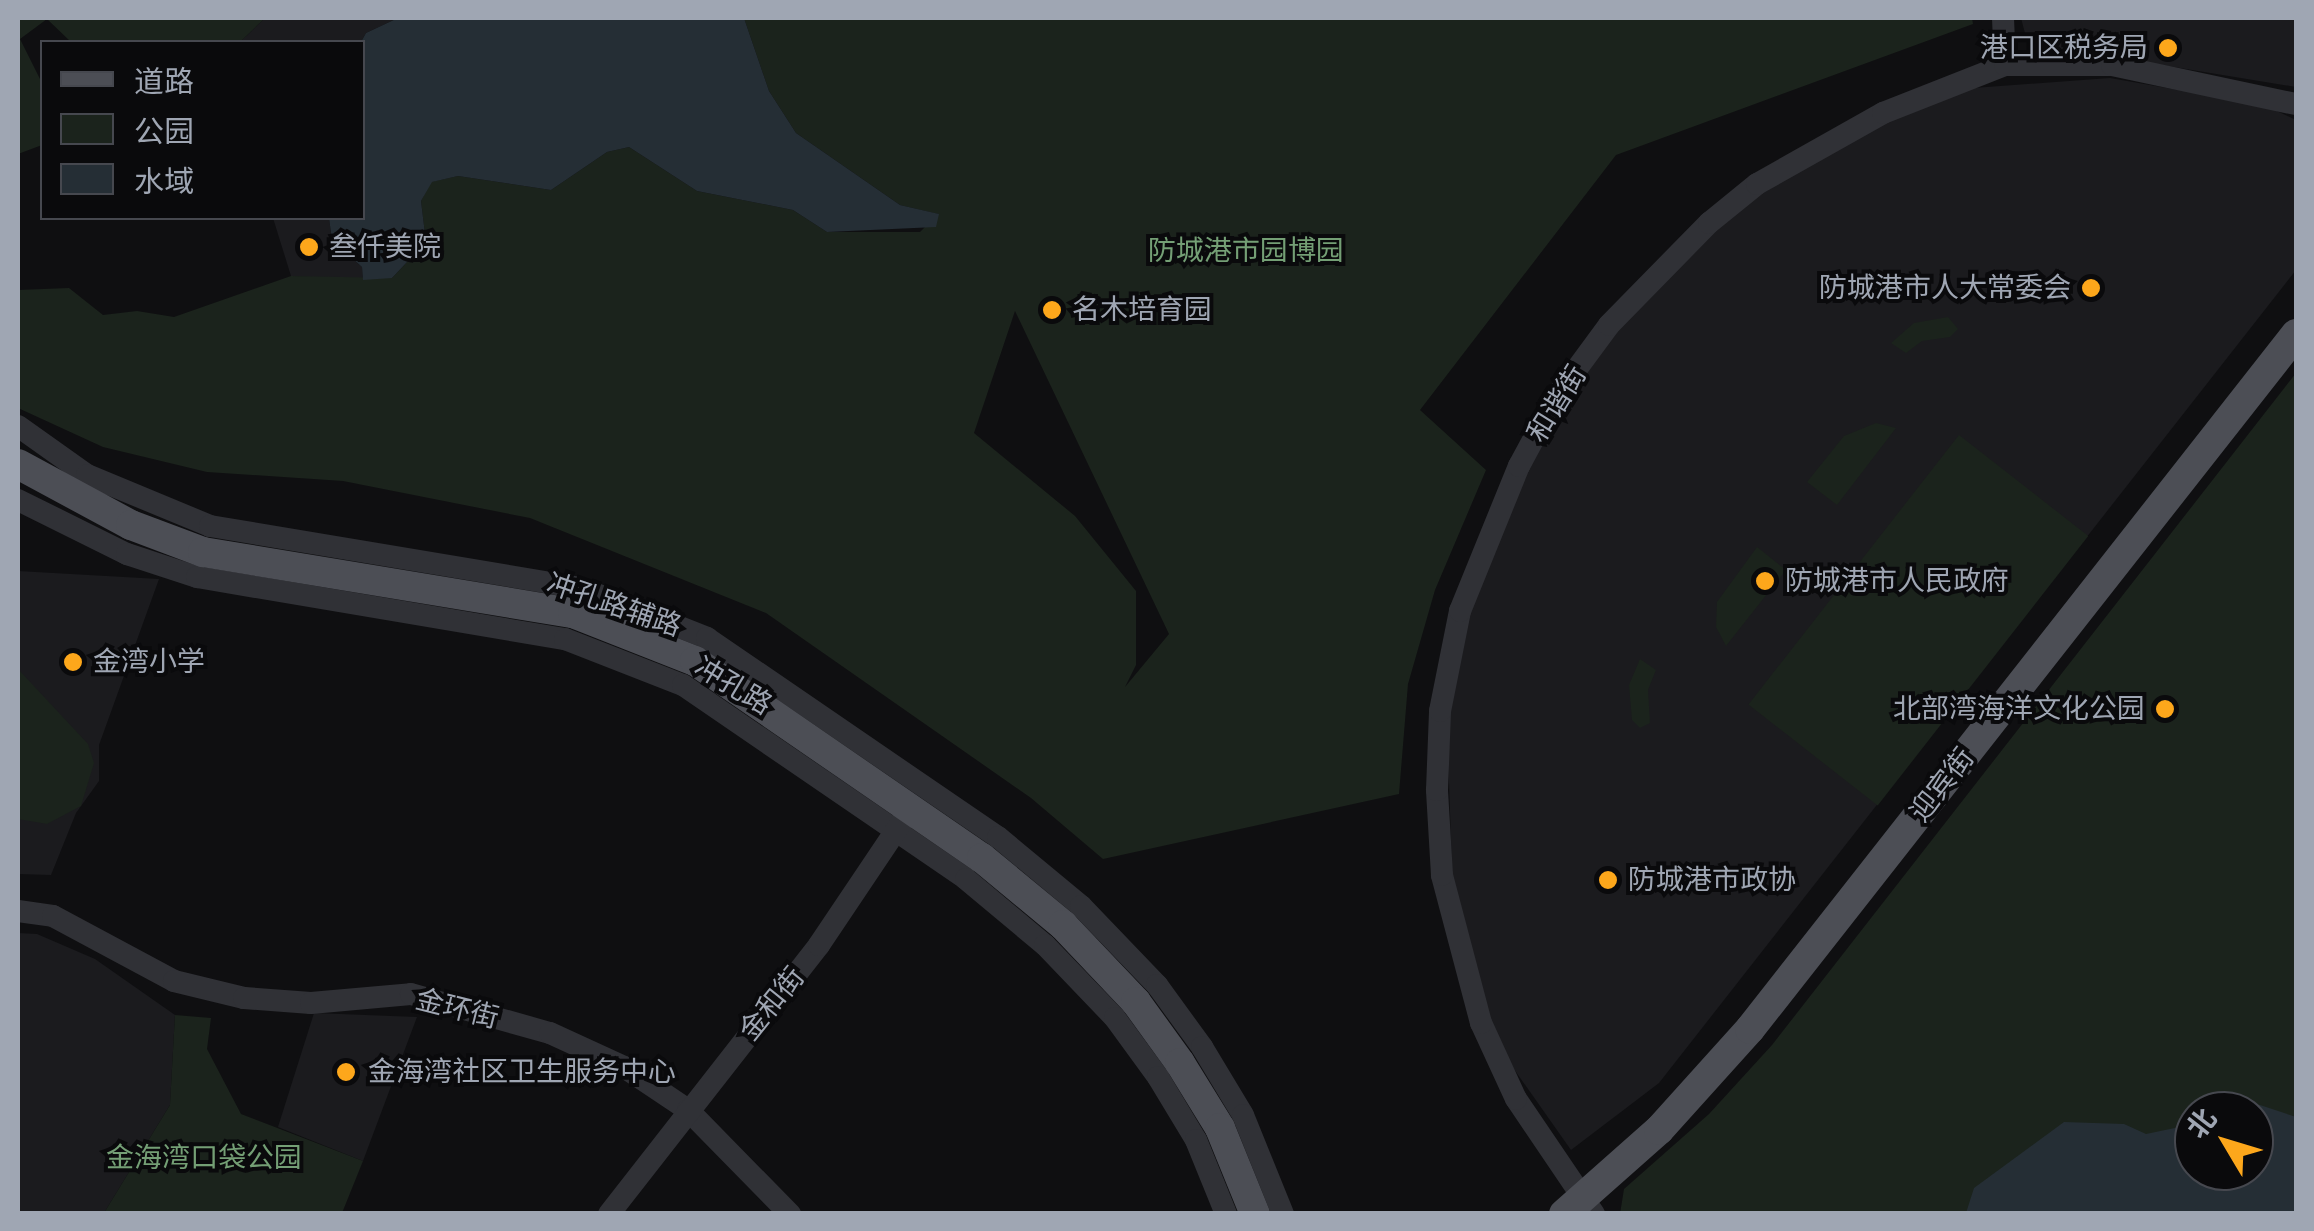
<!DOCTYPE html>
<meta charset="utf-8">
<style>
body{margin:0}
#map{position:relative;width:2314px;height:1231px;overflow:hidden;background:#0f0f11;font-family:Raleway,"Noto Sans SC",sans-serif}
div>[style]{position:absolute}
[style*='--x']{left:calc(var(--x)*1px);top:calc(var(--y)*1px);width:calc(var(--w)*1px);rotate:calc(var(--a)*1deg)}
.built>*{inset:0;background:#1b1b1e}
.green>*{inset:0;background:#1b231c;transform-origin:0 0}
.water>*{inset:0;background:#252e35}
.minor>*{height:22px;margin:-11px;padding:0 11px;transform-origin:11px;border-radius:11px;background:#303136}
.major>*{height:30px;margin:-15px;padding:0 15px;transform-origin:15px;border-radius:15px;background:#4c4e55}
.dots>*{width:28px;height:28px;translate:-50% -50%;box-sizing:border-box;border:5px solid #0a0a0c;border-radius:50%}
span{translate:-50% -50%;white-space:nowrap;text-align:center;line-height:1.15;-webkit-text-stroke:8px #0a0a0c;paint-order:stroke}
.poi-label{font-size:28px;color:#9fa6b3}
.right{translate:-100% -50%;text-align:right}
.left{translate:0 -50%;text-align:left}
.park-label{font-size:28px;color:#749f75}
.street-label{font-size:28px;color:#9fa6b3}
.frame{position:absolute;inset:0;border:20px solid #9fa6b3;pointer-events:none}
.legend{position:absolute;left:40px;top:40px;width:325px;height:180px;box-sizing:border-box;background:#0a0a0c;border:2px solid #46484f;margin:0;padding:12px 18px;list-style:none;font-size:30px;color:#9fa6b3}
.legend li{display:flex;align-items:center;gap:20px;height:50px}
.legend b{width:50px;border:2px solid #46484f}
.north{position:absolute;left:2174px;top:1091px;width:100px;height:100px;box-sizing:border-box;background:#0a0a0c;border:2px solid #46484f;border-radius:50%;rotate:308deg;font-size:28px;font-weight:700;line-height:40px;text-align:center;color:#9fa6b3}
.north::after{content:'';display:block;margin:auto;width:35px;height:45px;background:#fda71b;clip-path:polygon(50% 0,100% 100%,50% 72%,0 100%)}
</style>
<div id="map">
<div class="built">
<i style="clip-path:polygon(265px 18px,398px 18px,366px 33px,361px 42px,240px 42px)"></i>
<i style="clip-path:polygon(2021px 18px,2296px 18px,2296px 87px,2113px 57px,2053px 56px,2027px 41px)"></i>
<i style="clip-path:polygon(2110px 78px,2264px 105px,2296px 120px,2296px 270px,1659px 1083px,1571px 1150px,1497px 1045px,1453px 900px,1447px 723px,1461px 625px,1501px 512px,1575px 372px,1681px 260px,1762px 192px,1885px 118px,1973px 88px)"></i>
<i style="clip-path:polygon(273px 218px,329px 218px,332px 240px,362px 267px,363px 280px,291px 276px)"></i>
<i style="clip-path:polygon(18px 571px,159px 579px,99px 745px,99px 781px,76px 813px,51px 875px,18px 874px)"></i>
<i style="clip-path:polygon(18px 933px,37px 934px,95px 959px,175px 1015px,170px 1105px,104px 1213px,18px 1213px)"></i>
<i style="clip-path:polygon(314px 1013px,417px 1017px,363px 1161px,278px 1127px)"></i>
</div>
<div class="green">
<i style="clip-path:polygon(18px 18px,265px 18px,240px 42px,71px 42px,47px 19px,20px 39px,42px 83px,42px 145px,18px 154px)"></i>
<i style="clip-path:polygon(evenodd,744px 18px,1972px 18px,1973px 24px,1616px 155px,1420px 410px,1486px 470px,1435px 590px,1408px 684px,1399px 794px,1103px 859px,1031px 798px,766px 613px,530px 518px,343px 481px,207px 472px,103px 447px,18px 408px,18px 290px,69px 288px,103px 315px,137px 311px,174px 317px,291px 276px,392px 278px,426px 242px,421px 201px,431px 182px,458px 176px,551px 190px,607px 152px,629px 147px,697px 191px,793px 210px,827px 232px,920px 232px,938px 214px,900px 205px,796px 133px,769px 91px,744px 18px,1015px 311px,1169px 634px,1125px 687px,1136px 665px,1136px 591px,1075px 516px,974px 433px,1015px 311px)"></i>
<i style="clip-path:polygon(1948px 317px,1958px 329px,1950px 337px,1922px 341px,1906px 353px,1891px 343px,1914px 323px)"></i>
<i style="clip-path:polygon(evenodd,2296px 373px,2296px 1213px,1620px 1214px,1624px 1189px,1709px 1114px,1772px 1045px,2296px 373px,2194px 1111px,2254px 1111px,2254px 1171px,2194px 1171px,2194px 1111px)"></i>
<i style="clip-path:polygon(1876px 423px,1896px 428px,1837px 505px,1807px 482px,1844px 436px)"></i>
<i style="left:1959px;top:435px;width:164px;height:342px;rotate:38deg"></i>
<i style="clip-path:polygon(1757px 547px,1786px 570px,1726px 646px,1716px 627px,1717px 602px)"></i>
<i style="clip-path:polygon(1640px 659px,1656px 670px,1648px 690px,1650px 723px,1640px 728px,1632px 720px,1629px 685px)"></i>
<i style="clip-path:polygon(18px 669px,88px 744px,94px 763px,81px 806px,47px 824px,18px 819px)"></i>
<i style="clip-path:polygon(175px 1015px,211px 1018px,207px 1049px,241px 1114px,363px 1161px,342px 1213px,104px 1213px,170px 1105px)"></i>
</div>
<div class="water">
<i style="clip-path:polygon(398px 18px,744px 18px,769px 91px,796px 133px,900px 205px,939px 214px,936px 227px,827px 232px,793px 210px,697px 191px,629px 147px,607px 152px,551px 190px,458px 176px,432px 182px,421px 201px,426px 242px,392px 278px,363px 280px,362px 267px,332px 240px,329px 218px,362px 218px,361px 42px,366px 33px)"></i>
<i style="clip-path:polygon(2260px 1105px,2296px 1117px,2296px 1213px,1966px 1213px,1974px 1188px,2064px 1122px,2124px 1124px,2146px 1134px,2194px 1124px,2194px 1171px,2254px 1171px,2254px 1111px,2240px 1111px)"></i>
</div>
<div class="minor">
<i style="--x:2003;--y:18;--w:47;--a:87.6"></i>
<i style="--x:18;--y:426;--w:85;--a:35.4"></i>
<i style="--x:87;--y:475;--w:133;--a:22.5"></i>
<i style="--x:210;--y:526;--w:376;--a:9.5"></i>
<i style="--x:581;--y:588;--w:136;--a:21.6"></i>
<i style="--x:707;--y:638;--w:353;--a:34.4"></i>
<i style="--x:998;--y:837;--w:108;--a:39.7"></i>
<i style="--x:1081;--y:906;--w:110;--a:46.1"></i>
<i style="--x:1157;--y:985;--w:77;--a:54"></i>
<i style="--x:1202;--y:1047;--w:79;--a:58.9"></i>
<i style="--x:1243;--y:1115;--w:107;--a:68"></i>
<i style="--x:18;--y:500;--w:122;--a:26.4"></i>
<i style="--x:127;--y:554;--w:74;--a:18.2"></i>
<i style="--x:197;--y:577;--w:373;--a:9.6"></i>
<i style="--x:565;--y:639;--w:127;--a:21.3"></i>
<i style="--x:683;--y:685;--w:343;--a:34.4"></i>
<i style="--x:966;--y:879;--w:103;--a:39.9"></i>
<i style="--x:1045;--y:945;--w:101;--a:46.2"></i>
<i style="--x:1115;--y:1018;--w:73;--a:53.9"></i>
<i style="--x:1158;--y:1077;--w:74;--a:58.9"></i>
<i style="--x:1196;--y:1140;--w:80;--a:67.9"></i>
<i style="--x:18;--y:911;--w:35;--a:8"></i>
<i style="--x:53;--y:916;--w:137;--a:28.2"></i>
<i style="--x:174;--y:981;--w:72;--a:13.7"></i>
<i style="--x:244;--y:998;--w:67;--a:4.3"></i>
<i style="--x:311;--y:1003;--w:100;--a:-5.1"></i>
<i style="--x:411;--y:994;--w:144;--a:15.7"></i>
<i style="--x:550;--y:1033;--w:81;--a:24.7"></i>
<i style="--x:624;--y:1067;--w:77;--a:33.9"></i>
<i style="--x:688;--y:1110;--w:146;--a:45.6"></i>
<i style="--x:609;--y:1214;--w:341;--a:-52"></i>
<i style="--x:819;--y:945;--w:151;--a:-56.1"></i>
<i style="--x:1594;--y:1214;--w:139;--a:-124.1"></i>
<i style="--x:1516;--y:1099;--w:84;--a:-114.7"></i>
<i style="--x:1481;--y:1023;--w:153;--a:-104.8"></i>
<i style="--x:1442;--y:875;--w:85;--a:-93.4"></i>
<i style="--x:1437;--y:790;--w:79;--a:-87.8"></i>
<i style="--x:1440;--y:711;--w:102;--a:-78.7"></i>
<i style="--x:1460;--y:611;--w:157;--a:-67.9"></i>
<i style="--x:1519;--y:466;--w:78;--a:-61.8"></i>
<i style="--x:1556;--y:397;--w:89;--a:-53.6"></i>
<i style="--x:1609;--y:325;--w:143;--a:-45.6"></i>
<i style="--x:1709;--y:223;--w:62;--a:-39.1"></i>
<i style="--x:1757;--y:184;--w:145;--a:-29.4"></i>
<i style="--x:1883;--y:113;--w:131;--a:-21.5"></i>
<i style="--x:2005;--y:65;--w:107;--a:0"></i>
<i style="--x:2112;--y:65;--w:188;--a:12"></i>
</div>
<div class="major">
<i style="--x:18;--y:464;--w:128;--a:28.4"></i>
<i style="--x:131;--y:525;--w:77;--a:20.6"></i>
<i style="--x:203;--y:552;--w:375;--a:9.4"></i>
<i style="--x:573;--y:613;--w:131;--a:21.5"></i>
<i style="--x:695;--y:661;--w:348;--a:34.5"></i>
<i style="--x:982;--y:858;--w:105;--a:39.6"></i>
<i style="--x:1063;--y:925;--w:106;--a:46.5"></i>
<i style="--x:1136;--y:1002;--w:75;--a:54.2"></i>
<i style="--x:1180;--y:1063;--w:76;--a:58.4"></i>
<i style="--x:1220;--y:1128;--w:93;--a:67.9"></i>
<i style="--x:1564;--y:1214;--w:127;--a:-41.5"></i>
<i style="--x:1659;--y:1130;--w:136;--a:-48"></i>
<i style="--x:1750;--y:1029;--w:884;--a:-51.85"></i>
</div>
<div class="dots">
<i style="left:2168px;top:48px;background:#fda71b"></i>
<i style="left:309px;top:247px;background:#fda71b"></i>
<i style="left:2091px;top:288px;background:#fda71b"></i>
<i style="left:1052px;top:310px;background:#fda71b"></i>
<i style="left:1765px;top:581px;background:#fda71b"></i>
<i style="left:73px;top:662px;background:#fda71b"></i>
<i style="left:2165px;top:709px;background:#fda71b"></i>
<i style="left:1608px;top:880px;background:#fda71b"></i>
<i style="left:346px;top:1072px;background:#fda71b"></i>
</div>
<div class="poi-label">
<span class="right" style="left:2148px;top:48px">港口区税务局</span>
<span class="left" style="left:329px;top:247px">叁仟美院</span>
<span class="right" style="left:2071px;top:288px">防城港市人大常委会</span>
<span class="left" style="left:1072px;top:310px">名木培育园</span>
<span class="left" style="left:1785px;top:581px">防城港市人民政府</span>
<span class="left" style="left:93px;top:662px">金湾小学</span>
<span class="right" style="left:2145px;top:709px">北部湾海洋文化公园</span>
<span class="left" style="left:1628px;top:880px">防城港市政协</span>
<span class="left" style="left:368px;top:1072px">金海湾社区卫生服务中心</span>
</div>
<div class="park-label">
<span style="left:1246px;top:251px">防城港市园博园</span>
<span style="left:204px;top:1158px">金海湾口袋公园</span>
</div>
<div class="street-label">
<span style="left:1557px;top:404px;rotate:-58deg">和谐街</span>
<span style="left:614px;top:605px;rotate:19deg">冲孔路辅路</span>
<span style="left:733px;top:686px;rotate:31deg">冲孔路</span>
<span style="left:1942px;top:785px;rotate:-52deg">迎宾街</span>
<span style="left:772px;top:1004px;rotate:-51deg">金和街</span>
<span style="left:457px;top:1009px;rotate:14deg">金环街</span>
</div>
<div class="frame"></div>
<ul class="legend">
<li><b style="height:12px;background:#4c4e55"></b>道路</li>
<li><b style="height:28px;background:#1b231c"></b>公园</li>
<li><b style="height:28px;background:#252e35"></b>水域</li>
</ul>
<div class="north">北</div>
</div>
